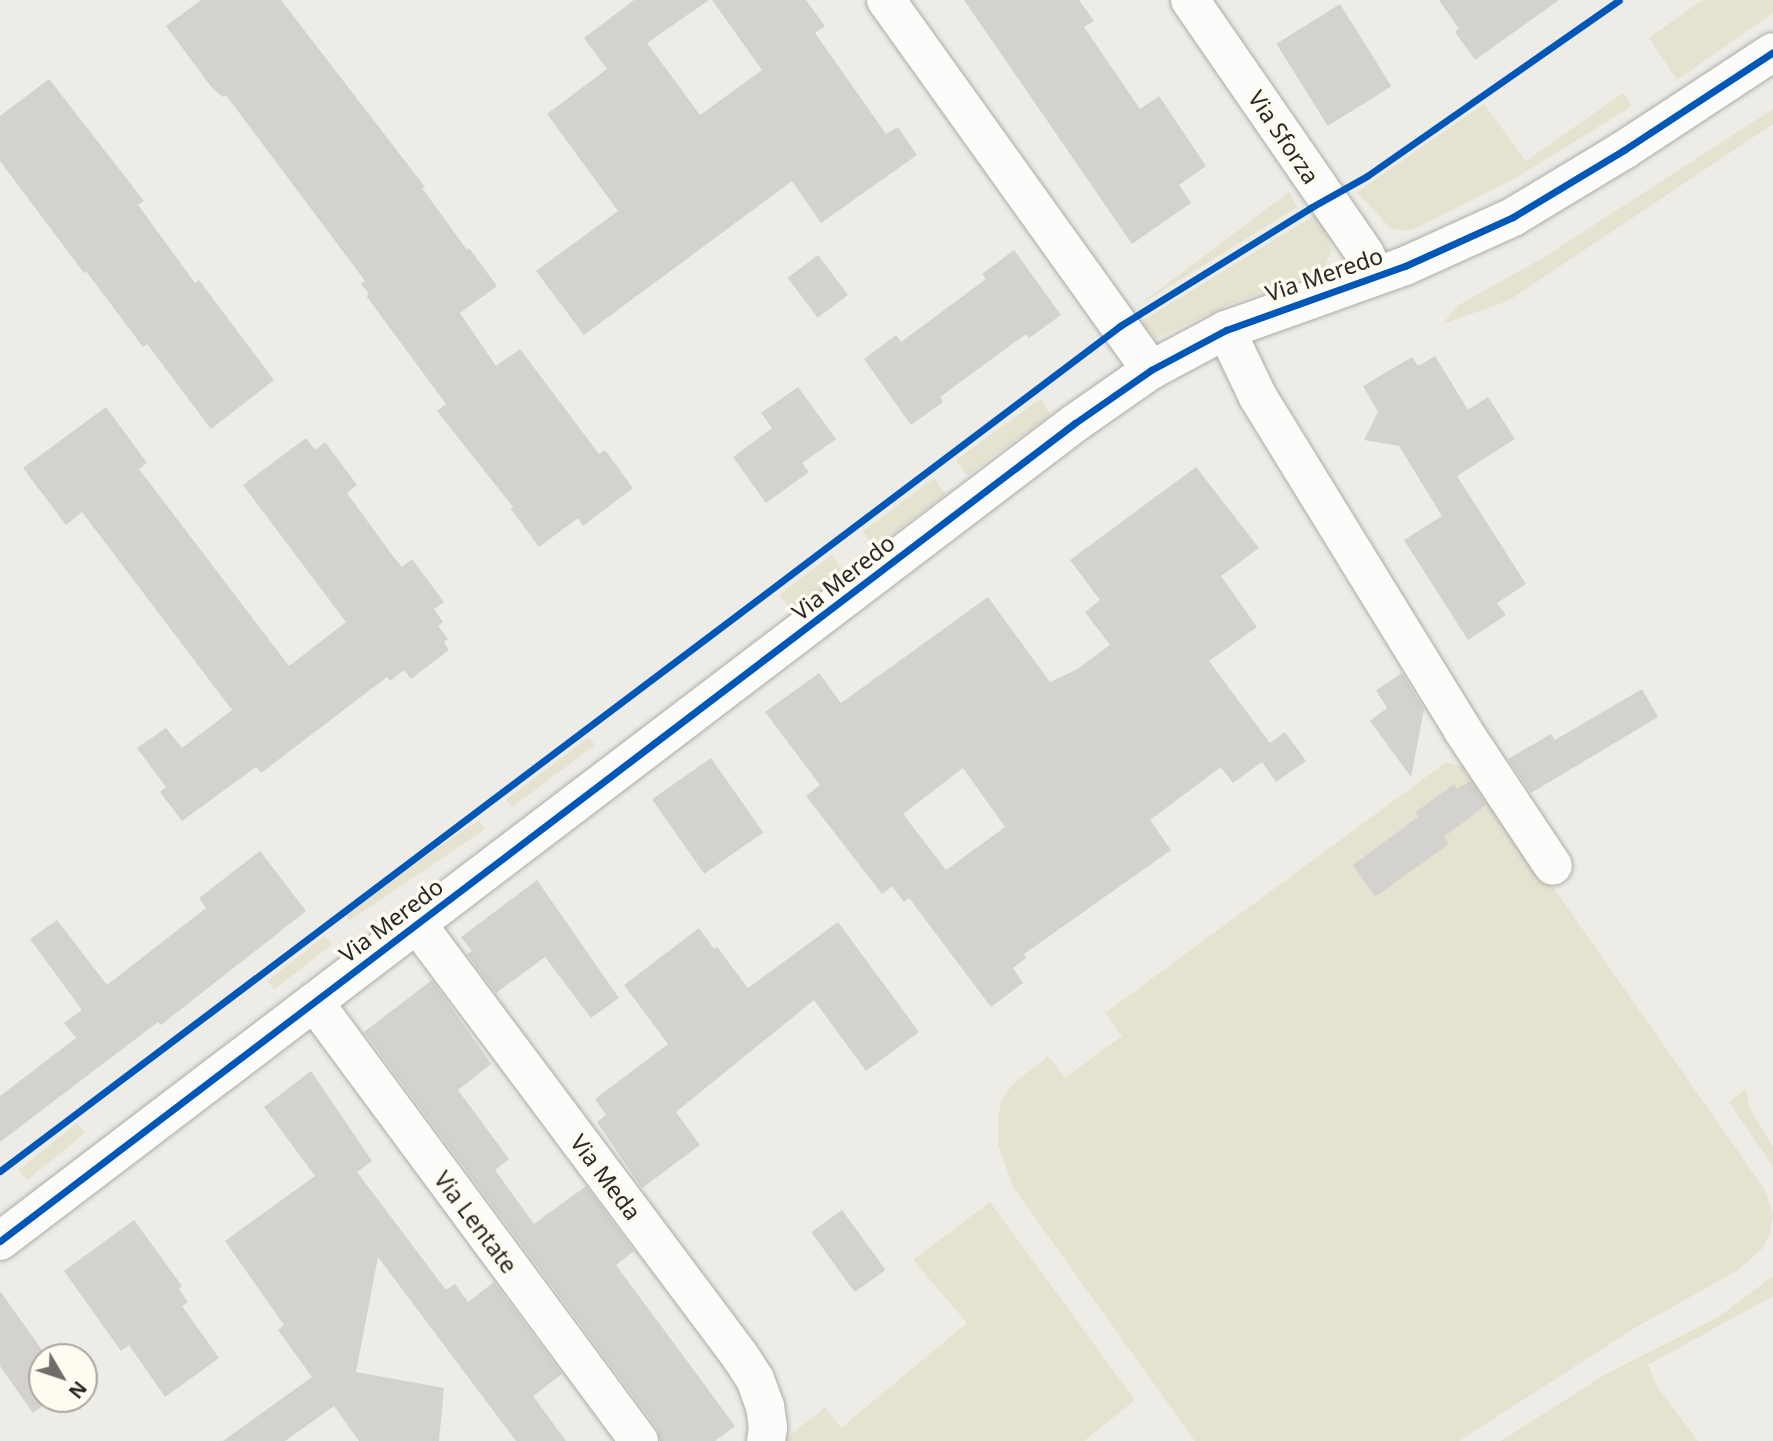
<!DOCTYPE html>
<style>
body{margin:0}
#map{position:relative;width:1773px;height:1441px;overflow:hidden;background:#edece7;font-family:"Noto Sans",sans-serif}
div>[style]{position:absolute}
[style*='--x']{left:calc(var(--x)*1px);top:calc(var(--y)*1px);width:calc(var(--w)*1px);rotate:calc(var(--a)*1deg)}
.green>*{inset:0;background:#e6e2d0;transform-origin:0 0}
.building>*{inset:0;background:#d3d2ce;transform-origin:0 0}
.roads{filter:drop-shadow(0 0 2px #adaca8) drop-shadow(0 0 2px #adaca8)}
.street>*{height:38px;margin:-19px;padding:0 19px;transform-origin:19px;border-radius:19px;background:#fcfcfb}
.cycleway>*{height:7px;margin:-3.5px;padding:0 3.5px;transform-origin:3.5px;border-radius:3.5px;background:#0057b8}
span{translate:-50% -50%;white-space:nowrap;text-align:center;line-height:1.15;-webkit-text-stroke:7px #fefbf1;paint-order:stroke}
.street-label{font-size:23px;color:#2a2925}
.north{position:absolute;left:28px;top:1343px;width:70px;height:70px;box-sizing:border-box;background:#fefbf1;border:2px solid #a9a79f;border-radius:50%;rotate:129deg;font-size:19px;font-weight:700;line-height:28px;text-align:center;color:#2a2925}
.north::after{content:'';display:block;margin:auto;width:24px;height:32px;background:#6e6d69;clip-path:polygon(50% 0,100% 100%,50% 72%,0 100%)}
</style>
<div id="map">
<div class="green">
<i style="clip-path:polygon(1702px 0,1773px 0,1773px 13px,1677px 80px,1649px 38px)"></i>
<i style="clip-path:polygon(1623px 93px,1632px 106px,1519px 176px,1417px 228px,1405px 231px,1390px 228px,1357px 192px,1484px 104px,1526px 161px)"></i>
<i style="clip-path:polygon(1773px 109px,1773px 124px,1508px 301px,1442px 324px,1459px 305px,1546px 256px)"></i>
<i style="clip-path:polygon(1289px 192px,1297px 207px,1135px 308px)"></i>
<i style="clip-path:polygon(1315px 215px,1327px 233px,1331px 250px,1326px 265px,1317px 273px,1233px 303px,1155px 339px,1142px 321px)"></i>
<i style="left:1040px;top:399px;width:19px;height:104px;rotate:54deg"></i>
<i style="left:934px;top:478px;width:20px;height:89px;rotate:53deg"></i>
<i style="left:832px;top:555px;width:20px;height:66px;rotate:53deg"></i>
<i style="left:589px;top:737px;width:10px;height:104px;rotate:53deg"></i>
<i style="clip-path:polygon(1445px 763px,1469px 767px,1765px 1190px,1773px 1215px,1769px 1236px,1762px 1249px,1738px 1270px,1633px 1329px,1459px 1441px,1195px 1441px,1013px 1187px,998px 1144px,998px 1118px,1002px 1100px,1012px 1085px,1048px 1056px,1065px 1078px,1122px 1036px,1105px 1013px)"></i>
<i style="left:479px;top:820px;width:11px;height:164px;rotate:56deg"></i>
<i style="left:325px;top:936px;width:11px;height:73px;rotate:52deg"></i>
<i style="clip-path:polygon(1746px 1089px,1750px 1109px,1773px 1147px,1773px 1167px,1729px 1102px)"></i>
<i style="left:77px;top:1123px;width:13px;height:75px;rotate:51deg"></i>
<i style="clip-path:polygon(990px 1202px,1135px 1400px,1084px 1441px,783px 1441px,825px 1407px,841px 1428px,967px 1323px,913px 1260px)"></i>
<i style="clip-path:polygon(1773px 1276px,1773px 1296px,1648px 1365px,1658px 1388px,1698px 1441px,1501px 1441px,1606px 1374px,1717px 1318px)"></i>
</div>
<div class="building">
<i style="clip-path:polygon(201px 0,281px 0,425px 187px,422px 188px,467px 250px,469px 248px,497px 286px,460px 313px,496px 366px,520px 349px,599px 454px,605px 450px,633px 488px,583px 526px,578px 518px,539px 547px,511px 509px,513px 507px,437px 411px,446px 404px,367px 297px,368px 293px,361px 284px,365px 281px,226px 95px,223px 97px,212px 88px,166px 26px)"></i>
<i style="clip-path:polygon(634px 0,709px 0,647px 43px,700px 115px,762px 70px,712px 0,806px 0,825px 26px,815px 33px,886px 134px,898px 127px,917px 155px,821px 223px,792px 181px,584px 335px,536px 271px,618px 211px,547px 114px,607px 69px,584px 38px)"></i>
<i style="clip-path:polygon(964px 0,1079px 0,1094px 21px,1084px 27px,1140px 109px,1159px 96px,1206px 166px,1179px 185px,1191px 203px,1132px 244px)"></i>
<i style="clip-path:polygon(1439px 0,1559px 0,1475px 60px,1455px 32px,1459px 29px)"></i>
<i style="left:1340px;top:4px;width:97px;height:75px;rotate:58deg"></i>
<i style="clip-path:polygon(49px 79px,144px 201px,138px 205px,195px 283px,199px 280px,274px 380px,211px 429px,147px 344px,143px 347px,86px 271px,84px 273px,0 161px,0 116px)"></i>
<i style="clip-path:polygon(1014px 250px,1061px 315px,1029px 338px,1026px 334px,940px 397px,943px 402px,911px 425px,864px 359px,896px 335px,901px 342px,986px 279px,982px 274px)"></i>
<i style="left:818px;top:255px;width:50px;height:38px;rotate:53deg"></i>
<i style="clip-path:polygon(1435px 356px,1468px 410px,1488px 397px,1515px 439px,1457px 476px,1526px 584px,1497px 603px,1506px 615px,1468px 640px,1404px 540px,1442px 516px,1399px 446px,1364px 440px,1378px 412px,1363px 386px,1412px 357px,1418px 366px)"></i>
<i style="clip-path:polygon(798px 387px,836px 439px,802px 463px,809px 472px,766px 503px,733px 457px,772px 428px,761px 413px)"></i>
<i style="clip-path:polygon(106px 407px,147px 463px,139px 469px,289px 666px,346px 622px,243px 485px,306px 438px,315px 450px,325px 442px,357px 485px,347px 493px,392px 555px,402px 567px,412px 559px,444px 602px,434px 609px,443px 622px,438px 626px,448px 639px,444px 642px,449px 650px,411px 679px,404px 670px,390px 681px,387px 677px,261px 773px,256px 767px,182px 821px,160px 792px,166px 787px,137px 748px,166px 728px,182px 748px,232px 710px,82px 512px,66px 525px,23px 468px)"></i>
<i style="clip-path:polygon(evenodd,1196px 467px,1259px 548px,1221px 576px,1257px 627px,1209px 661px,1270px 743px,1285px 732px,1306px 761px,1276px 782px,1262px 762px,1233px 783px,1221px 767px,1150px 820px,1171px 850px,1024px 954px,1026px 958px,1013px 968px,1023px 983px,991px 1007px,909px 898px,904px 902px,892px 886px,882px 894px,806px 796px,820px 785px,765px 712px,819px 673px,841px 703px,988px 597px,1050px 682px,1076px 670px,1110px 645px,1085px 612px,1100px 600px,1070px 560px,1196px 467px,963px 768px,1005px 827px,946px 870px,903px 814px,963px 768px)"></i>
<i style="clip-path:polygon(1402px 673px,1424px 709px,1411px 777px,1370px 721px,1387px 708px,1376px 690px)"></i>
<i style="clip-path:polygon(1642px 689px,1658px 717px,1531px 793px,1508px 759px,1551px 734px,1555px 740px)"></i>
<i style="left:711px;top:758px;width:91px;height:72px;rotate:55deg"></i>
<i style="clip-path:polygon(1470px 781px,1486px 805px,1444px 837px,1449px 844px,1375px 897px,1353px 865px,1418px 817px,1416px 812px,1454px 784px,1457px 789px)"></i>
<i style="clip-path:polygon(260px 851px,306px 911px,161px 1025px,158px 1022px,0 1142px,0 1096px,76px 1038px,64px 1023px,82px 1010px,30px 939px,57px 920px,107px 985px,206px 908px,199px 898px)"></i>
<i style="clip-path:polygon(537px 880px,619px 998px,591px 1018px,545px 957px,496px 993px,467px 954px,472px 951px,461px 937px)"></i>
<i style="clip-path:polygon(838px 922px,919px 1032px,866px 1071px,814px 1000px,676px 1112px,700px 1145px,642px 1188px,597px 1122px,606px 1115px,595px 1099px,668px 1044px,624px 985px,699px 928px,714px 949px,717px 947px,748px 988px)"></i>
<i style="clip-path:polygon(432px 980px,491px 1064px,458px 1090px,509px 1159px,495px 1170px,534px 1224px,586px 1186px,634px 1251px,616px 1265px,735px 1426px,715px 1441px,660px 1441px,657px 1428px,364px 1032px)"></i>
<i style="clip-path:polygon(311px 1071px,372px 1161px,357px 1172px,446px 1290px,455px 1284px,468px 1302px,494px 1282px,562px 1374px,533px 1396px,566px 1441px,516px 1441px,378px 1257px,356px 1372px,444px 1388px,439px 1441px,359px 1441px,334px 1406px,285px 1441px,223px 1441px,312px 1377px,278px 1330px,284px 1325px,225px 1241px,315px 1176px,264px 1107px)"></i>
<i style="left:842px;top:1210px;width:74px;height:38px;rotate:54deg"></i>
<i style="clip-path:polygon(134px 1220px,182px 1286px,179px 1289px,188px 1302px,182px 1306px,219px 1358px,165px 1397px,129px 1345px,121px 1351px,64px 1271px)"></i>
<i style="clip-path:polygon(0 1291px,47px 1357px,42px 1357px,42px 1399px,53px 1399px,33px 1413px,0 1366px)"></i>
</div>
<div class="roads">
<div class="street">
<i style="--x:886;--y:0;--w:455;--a:54.4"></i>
<i style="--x:1190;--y:0;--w:308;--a:55.4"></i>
<i style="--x:1365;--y:254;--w:24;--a:66"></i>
<i style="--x:1226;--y:330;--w:74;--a:64.5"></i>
<i style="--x:1258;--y:397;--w:390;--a:58.4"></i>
<i style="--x:1462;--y:729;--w:164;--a:56.4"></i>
<i style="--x:417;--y:924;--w:539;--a:53.22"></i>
<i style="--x:740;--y:1356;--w:27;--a:57"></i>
<i style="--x:755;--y:1379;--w:29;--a:70"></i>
<i style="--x:765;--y:1406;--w:21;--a:82"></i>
<i style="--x:768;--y:1427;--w:14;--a:98"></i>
<i style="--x:314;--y:1002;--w:546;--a:53.49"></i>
<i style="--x:0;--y:1241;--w:1351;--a:-37.27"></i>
<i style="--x:1075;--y:423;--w:93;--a:-34.9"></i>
<i style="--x:1151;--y:370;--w:85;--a:-28.1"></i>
<i style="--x:1226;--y:330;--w:190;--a:-19.7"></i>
<i style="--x:1405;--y:266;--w:119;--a:-24.4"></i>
<i style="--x:1513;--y:217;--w:130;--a:-31.1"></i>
<i style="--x:1624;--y:150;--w:178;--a:-33.3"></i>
</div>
</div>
<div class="cycleway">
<i style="--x:0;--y:1171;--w:1403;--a:-37.03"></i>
<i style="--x:1120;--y:326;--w:224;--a:-31.8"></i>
<i style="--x:1310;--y:208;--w:65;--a:-29.3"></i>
<i style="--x:1367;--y:176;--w:307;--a:-34.9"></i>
<i style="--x:0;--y:1241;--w:1351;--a:-37.27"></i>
<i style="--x:1075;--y:423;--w:93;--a:-34.9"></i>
<i style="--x:1151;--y:370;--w:85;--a:-28.1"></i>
<i style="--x:1226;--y:330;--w:190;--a:-19.7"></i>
<i style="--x:1405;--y:266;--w:119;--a:-24.4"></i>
<i style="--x:1513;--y:217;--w:130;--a:-31.1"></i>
<i style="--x:1624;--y:150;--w:178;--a:-33.3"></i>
</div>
<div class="street-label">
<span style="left:1284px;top:137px;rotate:56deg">Via Sforza</span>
<span style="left:1324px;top:274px;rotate:-19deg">Via Meredo</span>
<span style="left:843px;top:577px;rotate:-38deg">Via Meredo</span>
<span style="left:391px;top:920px;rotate:-37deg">Via Meredo</span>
<span style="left:606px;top:1177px;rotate:53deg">Via Meda</span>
<span style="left:476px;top:1222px;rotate:53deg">Via Lentate</span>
</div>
<div class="north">N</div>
</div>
